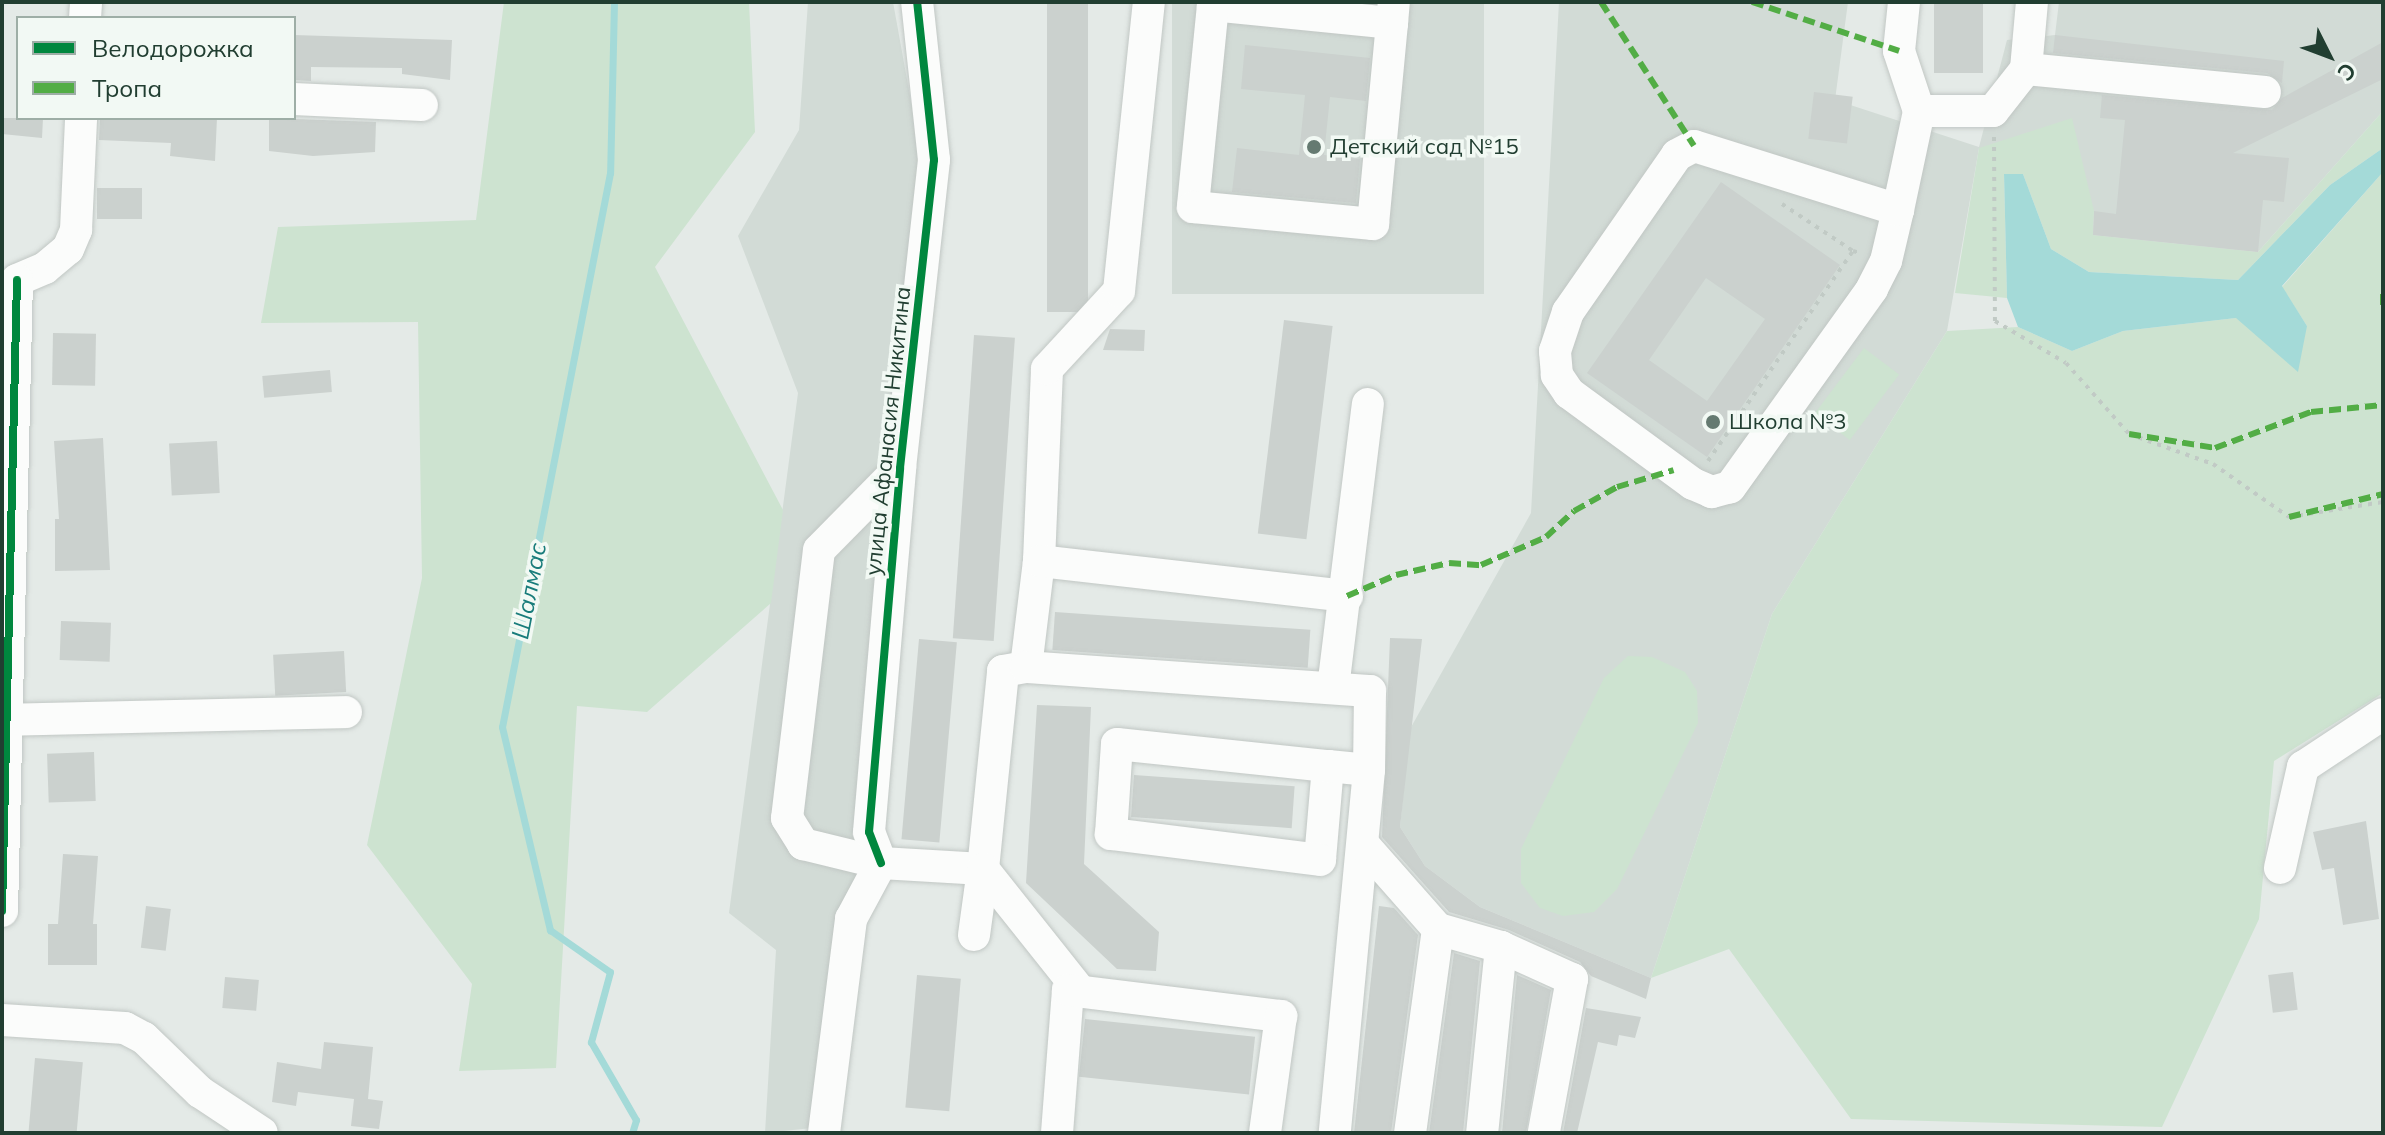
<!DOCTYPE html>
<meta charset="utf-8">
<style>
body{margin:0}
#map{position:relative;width:2385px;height:1135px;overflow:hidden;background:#e4eae7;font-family:Mulish,sans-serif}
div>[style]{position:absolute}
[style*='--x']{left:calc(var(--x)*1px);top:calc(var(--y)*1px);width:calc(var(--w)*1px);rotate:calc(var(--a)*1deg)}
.built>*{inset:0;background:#d2dbd6;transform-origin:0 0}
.green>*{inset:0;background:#cde3d0;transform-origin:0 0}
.water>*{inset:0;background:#a4dad8}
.stream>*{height:7px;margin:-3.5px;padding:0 3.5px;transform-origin:3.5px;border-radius:3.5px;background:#a4dad8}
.building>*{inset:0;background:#cbd1ce;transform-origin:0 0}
.path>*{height:4px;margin-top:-2px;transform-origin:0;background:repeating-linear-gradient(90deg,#c1cac5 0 4px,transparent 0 10px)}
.roads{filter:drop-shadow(0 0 2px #c1c7c4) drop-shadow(0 0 2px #c1c7c4)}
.minor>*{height:32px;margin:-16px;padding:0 16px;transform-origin:16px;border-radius:16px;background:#fbfcfb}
.quiet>*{height:6px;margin-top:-3px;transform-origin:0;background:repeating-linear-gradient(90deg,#52ad45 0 12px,transparent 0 18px)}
.cycleway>*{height:8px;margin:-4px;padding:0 4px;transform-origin:4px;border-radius:4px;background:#00873e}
.dots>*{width:22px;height:22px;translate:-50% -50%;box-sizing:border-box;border:4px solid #f2f9f4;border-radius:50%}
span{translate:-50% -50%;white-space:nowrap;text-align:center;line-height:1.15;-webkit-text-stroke:7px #f2f9f4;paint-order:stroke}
.poi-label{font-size:22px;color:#213e31}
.left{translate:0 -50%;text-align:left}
.street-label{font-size:22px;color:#213e31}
.water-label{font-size:24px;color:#197c7b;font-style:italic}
.frame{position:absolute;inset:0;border:4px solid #213e31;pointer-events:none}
.legend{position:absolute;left:16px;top:16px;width:280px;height:104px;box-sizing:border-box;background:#f2f9f4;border:2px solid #9eaea6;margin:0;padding:10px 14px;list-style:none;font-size:24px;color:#213e31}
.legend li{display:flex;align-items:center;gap:16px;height:40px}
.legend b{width:40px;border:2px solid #9eaea6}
.north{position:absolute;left:2289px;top:16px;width:80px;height:80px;-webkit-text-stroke:6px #f2f9f4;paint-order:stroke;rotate:132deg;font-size:22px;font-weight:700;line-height:32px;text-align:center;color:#213e31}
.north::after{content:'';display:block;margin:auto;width:28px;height:36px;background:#213e31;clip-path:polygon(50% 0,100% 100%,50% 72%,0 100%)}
</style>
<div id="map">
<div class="built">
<i style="clip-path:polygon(808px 2px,893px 2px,921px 157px,860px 884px,812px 1128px,765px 1133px,776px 950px,729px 913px,798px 393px,738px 236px,799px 130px)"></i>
<i style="left:1172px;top:2px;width:312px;height:292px"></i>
<i style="clip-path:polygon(1559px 2px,1848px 2px,1835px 100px,1979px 147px,2007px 40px,2055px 35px,2059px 2px,2383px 2px,2383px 111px,2258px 252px,2093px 235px,2094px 211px,1979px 148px,1947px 331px,1772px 614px,1651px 978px,1480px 907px,1425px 866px,1400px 827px,1410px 729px,1531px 513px)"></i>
</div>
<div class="green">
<i style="clip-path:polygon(504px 2px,749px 2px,755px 132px,655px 267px,783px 510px,771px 603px,647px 712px,577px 706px,556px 1068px,459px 1071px,472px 984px,367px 845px,422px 578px,418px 322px,261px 323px,278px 227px,476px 220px)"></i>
<i style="clip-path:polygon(2383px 111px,2383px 148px,2330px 185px,2238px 280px,2089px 272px,2051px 249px,2023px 174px,2004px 174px,2007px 298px,1955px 293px,1979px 148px,2072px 118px,2094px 211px,2093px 235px,2258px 252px)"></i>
<i style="clip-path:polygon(2383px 172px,2383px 693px,2274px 761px,2259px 919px,2162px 1127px,1851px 1119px,1729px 949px,1651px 978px,1772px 614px,1947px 331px,2018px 327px,2072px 351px,2123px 331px,2236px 318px,2307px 326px,2282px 287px)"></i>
<i style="left:1864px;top:348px;width:44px;height:82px;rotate:37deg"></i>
<i style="clip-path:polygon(1628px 656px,1652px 657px,1685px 672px,1697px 691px,1698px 723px,1617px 889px,1594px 912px,1563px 916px,1540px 908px,1521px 883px,1521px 849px,1604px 678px)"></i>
</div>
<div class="water">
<i style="clip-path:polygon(2383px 148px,2383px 172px,2282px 286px,2307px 326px,2298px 372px,2236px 318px,2123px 331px,2072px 351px,2018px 327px,2007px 298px,2004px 174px,2023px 174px,2051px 249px,2089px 272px,2238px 280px,2330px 185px)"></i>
</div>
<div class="stream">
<i style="--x:614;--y:2;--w:171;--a:91.3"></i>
<i style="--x:610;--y:173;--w:564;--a:101.03"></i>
<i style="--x:502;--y:727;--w:209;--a:76.7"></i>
<i style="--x:550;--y:930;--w:73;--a:35"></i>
<i style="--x:610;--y:972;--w:73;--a:105.2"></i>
<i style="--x:591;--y:1042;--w:90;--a:60"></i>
<i style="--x:636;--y:1120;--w:14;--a:107"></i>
</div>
<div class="building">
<i style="left:1047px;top:2px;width:41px;height:310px"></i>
<i style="left:1934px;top:2px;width:49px;height:71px"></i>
<i style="clip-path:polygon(294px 35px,452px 40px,450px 80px,402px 74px,402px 68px,311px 67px,311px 81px,294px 80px)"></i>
<i style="clip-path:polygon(2055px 35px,2284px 61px,2282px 83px,2267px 73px,2053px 53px)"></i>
<i style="clip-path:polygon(2383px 42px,2383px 79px,2233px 153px,2289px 158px,2284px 202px,2263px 200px,2258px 252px,2093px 235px,2094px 211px,2116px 214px,2125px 120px,2100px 118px,2102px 95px,2272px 110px,2282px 98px)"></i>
<i style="clip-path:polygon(1245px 45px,1370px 58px,1366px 101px,1330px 97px,1324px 155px,1360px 159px,1356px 203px,1232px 192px,1237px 148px,1299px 155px,1305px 95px,1241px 89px)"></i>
<i style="left:1814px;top:92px;width:39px;height:47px;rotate:7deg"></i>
<i style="clip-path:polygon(2px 118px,43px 118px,42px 138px,2px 134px)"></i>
<i style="clip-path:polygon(100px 118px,217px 118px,215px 161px,170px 156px,171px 143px,99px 140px)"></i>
<i style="clip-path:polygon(269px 118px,376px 122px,375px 152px,313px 156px,269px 151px)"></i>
<i style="clip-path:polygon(evenodd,1721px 182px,1840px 265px,1707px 457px,1587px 373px,1721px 182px,1706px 278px,1765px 319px,1707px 401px,1649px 360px,1706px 278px)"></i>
<i style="left:97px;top:188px;width:45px;height:31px"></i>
<i style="left:1284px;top:320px;width:49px;height:215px;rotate:7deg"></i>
<i style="clip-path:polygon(1110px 329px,1145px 330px,1144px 351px,1103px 350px)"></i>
<i style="left:53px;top:333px;width:43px;height:52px;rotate:1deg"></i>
<i style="left:974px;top:335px;width:41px;height:304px;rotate:4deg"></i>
<i style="left:330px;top:370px;width:22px;height:68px;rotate:85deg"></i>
<i style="clip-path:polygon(103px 438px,110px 570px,55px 571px,55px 519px,59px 519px,54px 441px)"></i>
<i style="left:217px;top:441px;width:52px;height:48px;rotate:87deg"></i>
<i style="left:1055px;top:612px;width:256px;height:38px;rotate:4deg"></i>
<i style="left:61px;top:621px;width:50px;height:39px;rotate:2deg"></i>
<i style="clip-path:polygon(1390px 638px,1422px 639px,1400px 827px,1425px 866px,1480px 907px,1651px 978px,1646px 999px,1591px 976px,1580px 962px,1509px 930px,1449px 912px,1382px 837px)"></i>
<i style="left:919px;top:639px;width:38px;height:201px;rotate:5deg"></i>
<i style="left:344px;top:651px;width:41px;height:71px;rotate:87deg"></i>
<i style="clip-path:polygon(1037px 705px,1091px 707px,1084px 864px,1159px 932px,1156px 971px,1117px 969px,1026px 883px)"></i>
<i style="left:94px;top:752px;width:49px;height:47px;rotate:88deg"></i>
<i style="left:1134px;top:775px;width:161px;height:42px;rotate:4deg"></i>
<i style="clip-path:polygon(2366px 821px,2379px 919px,2343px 925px,2334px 868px,2322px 870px,2313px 832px)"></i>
<i style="clip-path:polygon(63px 854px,98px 856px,93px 924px,97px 924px,97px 965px,48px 965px,48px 924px,58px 924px)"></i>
<i style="left:146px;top:906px;width:25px;height:42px;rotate:7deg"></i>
<i style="clip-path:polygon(1379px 906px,1394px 908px,1418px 935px,1391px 1133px,1354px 1133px)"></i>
<i style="clip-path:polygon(1454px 953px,1480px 961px,1463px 1133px,1429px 1133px)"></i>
<i style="left:2293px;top:972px;width:38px;height:25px;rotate:83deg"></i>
<i style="left:917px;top:975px;width:44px;height:133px;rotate:5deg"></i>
<i style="clip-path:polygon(1517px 975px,1551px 990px,1526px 1133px,1502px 1133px)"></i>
<i style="left:225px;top:977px;width:34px;height:31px;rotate:5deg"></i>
<i style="clip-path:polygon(1586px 1008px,1641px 1017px,1635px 1038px,1619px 1035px,1617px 1046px,1598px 1042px,1577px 1133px,1563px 1133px)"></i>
<i style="left:1085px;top:1019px;width:171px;height:58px;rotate:6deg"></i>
<i style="clip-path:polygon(324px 1042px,373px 1047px,368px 1099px,383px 1101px,379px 1129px,351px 1126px,354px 1099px,298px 1092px,296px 1106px,272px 1102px,277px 1062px,321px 1069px)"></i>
<i style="left:35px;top:1058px;width:48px;height:75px;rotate:5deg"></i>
</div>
<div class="path">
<i style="--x:1994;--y:137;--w:184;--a:89.7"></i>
<i style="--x:1995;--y:321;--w:82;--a:30.6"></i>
<i style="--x:2066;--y:363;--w:95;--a:48.4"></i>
<i style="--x:2129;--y:434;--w:89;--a:19.7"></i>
<i style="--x:2213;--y:464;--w:93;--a:34.9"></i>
<i style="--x:2289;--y:517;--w:95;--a:-9.1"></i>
<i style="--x:1782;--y:204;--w:85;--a:33.5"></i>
<i style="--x:1708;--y:461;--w:255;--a:-55.4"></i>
<i style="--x:1853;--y:251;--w:7;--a:16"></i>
</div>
<div class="roads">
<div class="minor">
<i style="--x:1904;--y:2;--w:49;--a:95.8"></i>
<i style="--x:1899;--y:51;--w:63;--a:71.6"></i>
<i style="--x:85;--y:18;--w:16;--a:-86"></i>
<i style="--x:1392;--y:23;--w:180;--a:-174.3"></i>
<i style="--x:1213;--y:5;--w:203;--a:95.7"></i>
<i style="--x:1193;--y:207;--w:181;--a:5.4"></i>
<i style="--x:1373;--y:224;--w:202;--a:-84.6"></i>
<i style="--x:1392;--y:23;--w:21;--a:-85"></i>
<i style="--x:2026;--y:69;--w:67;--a:-84.9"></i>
<i style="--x:294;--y:99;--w:128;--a:2.7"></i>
<i style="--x:1898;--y:210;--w:52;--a:103.2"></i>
<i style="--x:1886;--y:261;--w:31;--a:117"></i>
<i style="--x:1872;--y:289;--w:244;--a:125.6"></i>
<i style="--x:1730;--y:487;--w:19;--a:164"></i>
<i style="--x:1712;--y:492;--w:21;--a:-157"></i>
<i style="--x:1693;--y:484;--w:154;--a:-143.7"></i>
<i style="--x:1569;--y:393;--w:22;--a:-124"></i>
<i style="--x:1557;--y:375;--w:24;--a:-95"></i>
<i style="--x:1555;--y:351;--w:41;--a:-71.6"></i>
<i style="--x:1568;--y:312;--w:191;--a:-55.2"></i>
<i style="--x:1677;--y:155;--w:19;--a:-28"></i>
<i style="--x:1694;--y:146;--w:214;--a:17.4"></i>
<i style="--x:1898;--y:210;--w:101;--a:-78"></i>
<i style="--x:1919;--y:111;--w:74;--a:0"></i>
<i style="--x:1993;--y:111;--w:53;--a:-51.8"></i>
<i style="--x:2026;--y:69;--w:240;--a:5.5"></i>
<i style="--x:17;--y:280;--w:30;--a:-23"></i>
<i style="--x:45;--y:268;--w:30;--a:-40"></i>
<i style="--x:68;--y:249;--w:21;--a:-67"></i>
<i style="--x:76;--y:230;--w:112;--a:-87.4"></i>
<i style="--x:900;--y:468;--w:115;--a:134.6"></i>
<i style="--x:819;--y:550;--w:270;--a:96.8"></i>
<i style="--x:787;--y:818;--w:31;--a:58"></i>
<i style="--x:803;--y:844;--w:80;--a:13.7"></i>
<i style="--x:881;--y:863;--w:102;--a:3.4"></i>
<i style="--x:983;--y:869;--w:199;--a:-84.2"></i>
<i style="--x:1003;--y:671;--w:23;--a:-10"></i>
<i style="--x:1026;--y:667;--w:107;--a:-83"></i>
<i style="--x:1039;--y:561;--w:192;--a:-87.6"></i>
<i style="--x:1047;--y:369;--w:106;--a:-47.3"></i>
<i style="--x:1119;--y:291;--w:291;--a:-84.1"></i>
<i style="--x:1039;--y:561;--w:310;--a:6.5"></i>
<i style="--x:1026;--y:667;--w:345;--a:4"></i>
<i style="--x:1370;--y:691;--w:79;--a:90.7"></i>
<i style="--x:1369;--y:770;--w:365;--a:95.4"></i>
<i style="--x:1333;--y:688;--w:286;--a:-83"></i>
<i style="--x:2;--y:720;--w:344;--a:-1.3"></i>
<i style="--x:1328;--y:766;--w:94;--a:94.9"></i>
<i style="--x:1320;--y:860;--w:211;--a:-172.9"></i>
<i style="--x:1111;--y:834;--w:90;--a:-86.2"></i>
<i style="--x:1117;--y:744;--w:212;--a:6"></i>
<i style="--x:1328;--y:766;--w:41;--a:5.6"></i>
<i style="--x:1363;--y:844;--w:113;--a:48.6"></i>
<i style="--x:1438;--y:929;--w:206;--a:97.8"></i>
<i style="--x:881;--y:863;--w:33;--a:-111"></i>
<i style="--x:869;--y:832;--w:365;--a:-85.1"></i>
<i style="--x:900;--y:468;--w:310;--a:-83.7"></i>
<i style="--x:934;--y:160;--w:159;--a:-96.1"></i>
<i style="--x:2280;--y:868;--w:104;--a:-77.2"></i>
<i style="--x:2303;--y:767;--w:96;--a:-33.5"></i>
<i style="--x:983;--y:869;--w:156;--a:51.5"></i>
<i style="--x:2;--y:911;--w:631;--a:-88.64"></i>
<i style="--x:1438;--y:929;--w:66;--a:15.9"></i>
<i style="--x:1501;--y:947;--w:187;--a:95.8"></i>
<i style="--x:974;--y:935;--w:67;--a:-82.2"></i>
<i style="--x:1501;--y:947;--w:78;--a:24.3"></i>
<i style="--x:1572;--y:979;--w:156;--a:100.4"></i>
<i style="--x:2;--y:1020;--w:123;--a:3.7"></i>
<i style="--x:125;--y:1028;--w:21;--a:28"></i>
<i style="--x:144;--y:1038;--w:78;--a:44"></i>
<i style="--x:200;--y:1092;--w:74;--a:33.5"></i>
<i style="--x:824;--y:1133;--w:216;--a:-82.8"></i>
<i style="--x:851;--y:919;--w:64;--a:-61.8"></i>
<i style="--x:1057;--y:1133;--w:143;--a:-85.6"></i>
<i style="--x:1068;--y:990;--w:215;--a:7"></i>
<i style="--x:1281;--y:1016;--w:118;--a:97.8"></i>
</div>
</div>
<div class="quiet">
<i style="--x:1601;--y:2;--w:171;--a:57.1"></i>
<i style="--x:1752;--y:2;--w:155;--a:18.4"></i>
<i style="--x:2383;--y:294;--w:11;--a:90"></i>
<i style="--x:2129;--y:434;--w:87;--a:9.2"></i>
<i style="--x:2215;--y:448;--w:103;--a:-20.6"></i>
<i style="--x:2311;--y:412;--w:72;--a:-5.6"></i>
<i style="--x:2289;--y:517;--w:97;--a:-13.7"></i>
<i style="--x:1347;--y:596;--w:53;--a:-23.2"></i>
<i style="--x:1396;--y:575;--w:54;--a:-12.8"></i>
<i style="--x:1449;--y:563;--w:32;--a:4"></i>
<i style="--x:1481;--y:565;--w:71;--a:-23.3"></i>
<i style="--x:1546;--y:537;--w:38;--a:-43"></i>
<i style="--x:1574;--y:511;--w:49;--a:-29.2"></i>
<i style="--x:1617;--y:487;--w:59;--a:-16.6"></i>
</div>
<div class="cycleway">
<i style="--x:881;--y:863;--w:33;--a:-111"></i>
<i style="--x:869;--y:832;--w:365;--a:-85.1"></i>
<i style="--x:900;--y:468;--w:310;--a:-83.7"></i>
<i style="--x:934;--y:160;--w:159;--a:-96.1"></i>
<i style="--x:2;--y:911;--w:631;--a:-88.64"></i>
</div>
<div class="dots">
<i style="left:1314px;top:147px;background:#657a71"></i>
<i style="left:1713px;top:422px;background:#657a71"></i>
</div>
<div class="poi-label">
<span class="left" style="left:1330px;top:147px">Детский сад №15</span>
<span class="left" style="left:1729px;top:422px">Школа №3</span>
</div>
<div class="street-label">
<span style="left:888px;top:431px;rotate:-84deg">улица Афанасия Никитина</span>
</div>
<div class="water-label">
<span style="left:529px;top:591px;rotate:-79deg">Шалмас</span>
</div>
<div class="frame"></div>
<ul class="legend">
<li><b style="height:10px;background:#00873e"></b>Велодорожка</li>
<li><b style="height:10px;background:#52ad45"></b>Тропа</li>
</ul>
<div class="north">С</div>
</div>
